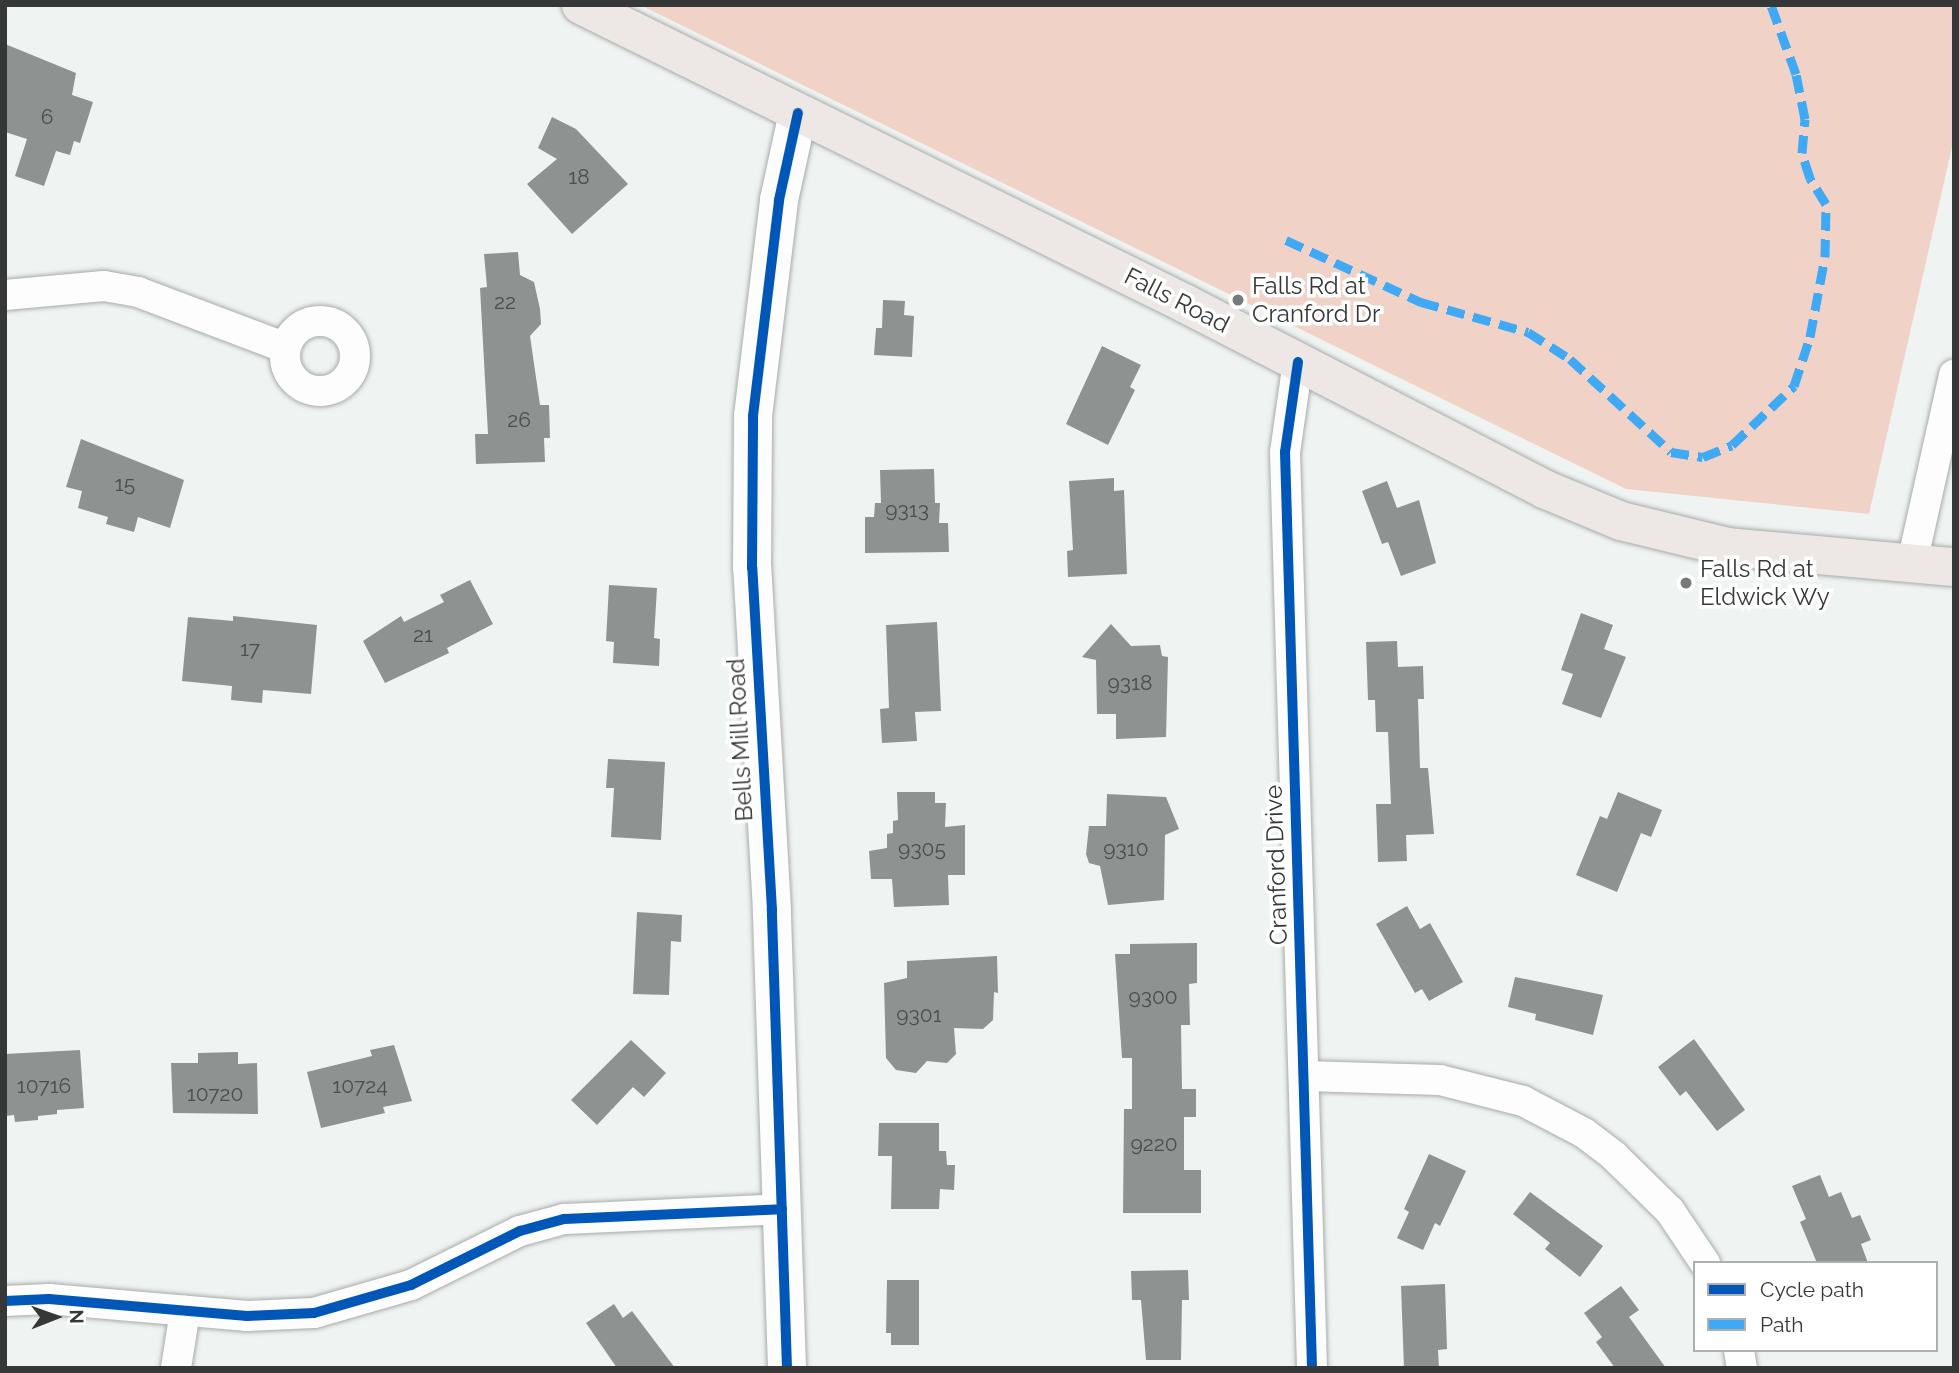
<!DOCTYPE html>
<style>
body{margin:0}
#map{position:relative;width:1959px;height:1373px;overflow:hidden;background:#eff4f2;font-family:Raleway,sans-serif}
div>[style]{position:absolute}
[style*='--x']{left:calc(var(--x)*1px);top:calc(var(--y)*1px);width:calc(var(--w)*1px);rotate:calc(var(--a)*1deg)}
.green>*{inset:0;background:#f1d2c6}
.building>*{inset:0;background:#8e9291}
.roads{filter:drop-shadow(0 0 2px #a8aba9) drop-shadow(0 0 2px #a8aba9)}
.street>*{height:30px;margin:-15px;padding:0 15px;transform-origin:15px;border-radius:15px;background:#fdfdfd}
.street>.ring{margin:-15px;padding:0;box-sizing:content-box;background:none;border:30px solid #fdfdfd;border-radius:50%}
.secondary>*{height:38px;margin:-19px;padding:0 19px;transform-origin:19px;border-radius:19px;background:#fdfdfd}
.primary>*{height:38px;margin:-19px;padding:0 19px;transform-origin:19px;border-radius:19px;background:#ede8e5}
.quiet>*{height:9px;margin-top:-4.5px;transform-origin:0;background:repeating-linear-gradient(90deg,#3fa9f5 0 18px,transparent 0 27px)}
.cycleway>*{height:10px;margin:-5px;padding:0 5px;transform-origin:5px;border-radius:5px;background:#0057b8}
.dots>*{width:19px;height:19px;translate:-50% -50%;box-sizing:border-box;border:4px solid #fff;border-radius:50%}
span{translate:-50% -50%;white-space:nowrap;text-align:center;line-height:1.15;-webkit-text-stroke:7px #fff;paint-order:stroke}
.number-label{font-size:21px;color:#4b4e4e}
.number-label span{-webkit-text-stroke-width:0}
.poi-label{font-size:24px;color:#353837}
.left{translate:0 -50%;text-align:left}
.street-label{font-size:24px;color:#353837}
.frame{position:absolute;inset:0;border:7px solid #353837;pointer-events:none}
.legend{position:absolute;left:1693px;top:1261px;width:245px;height:91px;box-sizing:border-box;background:#fff;border:2px solid #aeafaf;margin:0;padding:9px 12px;list-style:none;font-size:21px;color:#353837}
.legend li{display:flex;align-items:center;gap:14px;height:35px}
.legend b{width:35px;border:2px solid #aeafaf}
.north{position:absolute;left:21px;top:1282px;width:70px;height:70px;-webkit-text-stroke:5px #fff;paint-order:stroke;rotate:89deg;font-size:19px;font-weight:700;line-height:28px;text-align:center;color:#353837}
.north::after{content:'';display:block;margin:auto;width:24px;height:32px;background:#353837;clip-path:polygon(50% 0,100% 100%,50% 72%,0 100%)}
</style>
<div id="map">
<div class="green">
<i style="clip-path:polygon(640px 5px,1954px 5px,1954px 138px,1869px 514px,1626px 489px)"></i>
</div>
<div class="building">
<i style="clip-path:polygon(5px 44px,76px 73px,72px 95px,93px 102px,80px 143px,74px 141px,70px 155px,56px 151px,44px 186px,15px 176px,27px 139px,5px 132px)"></i>
<i style="clip-path:polygon(552px 117px,576px 129px,628px 184px,572px 234px,527px 184px,557px 159px,538px 148px)"></i>
<i style="clip-path:polygon(518px 252px,520px 275px,534px 282px,540px 309px,541px 324px,530px 336px,540px 405px,549px 405px,550px 438px,544px 438px,545px 462px,476px 464px,475px 434px,488px 434px,480px 288px,487px 287px,484px 254px)"></i>
<i style="clip-path:polygon(883px 300px,905px 301px,904px 315px,914px 316px,912px 357px,874px 355px,876px 328px,882px 328px)"></i>
<i style="clip-path:polygon(1102px 346px,1141px 365px,1130px 387px,1135px 390px,1108px 445px,1066px 424px)"></i>
<i style="clip-path:polygon(81px 439px,184px 480px,170px 528px,138px 517px,134px 532px,106px 524px,108px 517px,78px 508px,82px 491px,66px 487px)"></i>
<i style="clip-path:polygon(934px 469px,935px 503px,940px 503px,939px 523px,948px 523px,949px 552px,865px 553px,865px 517px,874px 517px,875px 503px,881px 503px,880px 470px)"></i>
<i style="clip-path:polygon(1114px 478px,1114px 491px,1124px 490px,1127px 574px,1068px 577px,1067px 551px,1073px 550px,1069px 481px)"></i>
<i style="clip-path:polygon(1387px 481px,1397px 508px,1419px 500px,1436px 563px,1401px 576px,1388px 542px,1382px 544px,1362px 491px)"></i>
<i style="clip-path:polygon(470px 580px,493px 624px,447px 648px,449px 653px,385px 683px,363px 641px,401px 616px,404px 622px,444px 602px,440px 595px)"></i>
<i style="clip-path:polygon(609px 585px,657px 588px,654px 638px,660px 639px,659px 666px,613px 663px,614px 642px,606px 641px)"></i>
<i style="clip-path:polygon(1581px 613px,1613px 625px,1604px 649px,1626px 657px,1601px 718px,1562px 704px,1573px 674px,1561px 670px)"></i>
<i style="clip-path:polygon(233px 616px,317px 625px,311px 694px,263px 690px,262px 703px,231px 700px,232px 686px,182px 681px,188px 617px,233px 621px)"></i>
<i style="clip-path:polygon(937px 622px,941px 711px,915px 712px,917px 741px,882px 743px,880px 709px,889px 708px,886px 625px)"></i>
<i style="clip-path:polygon(1111px 624px,1131px 646px,1160px 645px,1162px 656px,1168px 657px,1166px 737px,1116px 739px,1116px 714px,1097px 714px,1096px 660px,1082px 657px)"></i>
<i style="clip-path:polygon(1397px 641px,1398px 667px,1423px 666px,1424px 699px,1418px 699px,1420px 768px,1428px 768px,1434px 834px,1406px 835px,1407px 861px,1378px 862px,1376px 804px,1391px 804px,1388px 732px,1376px 732px,1375px 700px,1368px 700px,1366px 642px)"></i>
<i style="clip-path:polygon(608px 759px,665px 762px,661px 840px,611px 837px,614px 788px,606px 788px)"></i>
<i style="clip-path:polygon(897px 792px,935px 792px,935px 803px,946px 803px,945px 827px,965px 825px,965px 875px,948px 875px,949px 905px,894px 907px,892px 879px,871px 879px,869px 851px,887px 848px,887px 834px,893px 833px,893px 821px,898px 820px)"></i>
<i style="clip-path:polygon(1618px 792px,1662px 810px,1651px 837px,1641px 833px,1617px 892px,1576px 875px,1600px 816px,1607px 819px)"></i>
<i style="clip-path:polygon(1107px 794px,1166px 797px,1179px 829px,1165px 835px,1164px 900px,1108px 905px,1100px 866px,1089px 863px,1086px 854px,1089px 826px,1106px 826px)"></i>
<i style="clip-path:polygon(1407px 906px,1420px 929px,1430px 923px,1463px 982px,1429px 1001px,1422px 989px,1415px 993px,1376px 924px)"></i>
<i style="clip-path:polygon(637px 912px,682px 915px,681px 942px,671px 941px,669px 995px,633px 994px)"></i>
<i style="clip-path:polygon(1197px 943px,1197px 983px,1189px 984px,1190px 1025px,1181px 1025px,1182px 1089px,1196px 1089px,1196px 1117px,1184px 1117px,1184px 1170px,1201px 1170px,1201px 1213px,1123px 1213px,1124px 1109px,1132px 1109px,1132px 1058px,1122px 1058px,1115px 954px,1130px 954px,1130px 944px)"></i>
<i style="clip-path:polygon(997px 956px,998px 993px,994px 992px,993px 1020px,983px 1029px,954px 1028px,956px 1054px,947px 1063px,927px 1061px,916px 1073px,896px 1070px,886px 1058px,884px 983px,907px 978px,907px 961px)"></i>
<i style="clip-path:polygon(1515px 977px,1603px 995px,1593px 1035px,1535px 1020px,1536px 1014px,1508px 1007px)"></i>
<i style="clip-path:polygon(1694px 1039px,1745px 1110px,1717px 1131px,1686px 1091px,1680px 1096px,1658px 1067px)"></i>
<i style="clip-path:polygon(631px 1040px,666px 1073px,644px 1097px,633px 1087px,597px 1125px,571px 1100px)"></i>
<i style="clip-path:polygon(394px 1045px,412px 1101px,383px 1107px,385px 1113px,321px 1128px,307px 1072px,372px 1056px,370px 1050px)"></i>
<i style="clip-path:polygon(80px 1050px,84px 1108px,57px 1110px,57px 1114px,38px 1116px,38px 1120px,15px 1122px,14px 1115px,5px 1116px,5px 1054px)"></i>
<i style="clip-path:polygon(238px 1052px,238px 1064px,257px 1063px,258px 1114px,173px 1113px,171px 1063px,198px 1063px,198px 1053px)"></i>
<i style="clip-path:polygon(879px 1123px,939px 1123px,939px 1151px,946px 1151px,947px 1165px,955px 1165px,954px 1190px,940px 1189px,939px 1209px,891px 1209px,892px 1156px,878px 1156px)"></i>
<i style="clip-path:polygon(1429px 1154px,1466px 1171px,1440px 1226px,1435px 1223px,1423px 1250px,1397px 1238px,1409px 1212px,1404px 1209px)"></i>
<i style="clip-path:polygon(1820px 1175px,1829px 1197px,1841px 1192px,1852px 1218px,1860px 1215px,1871px 1240px,1861px 1244px,1868px 1263px,1817px 1263px,1800px 1222px,1806px 1219px,1792px 1186px)"></i>
<i style="clip-path:polygon(1530px 1192px,1603px 1246px,1580px 1277px,1545px 1249px,1550px 1243px,1513px 1214px)"></i>
<i style="clip-path:polygon(1188px 1270px,1189px 1300px,1182px 1300px,1181px 1360px,1146px 1360px,1141px 1300px,1132px 1300px,1131px 1271px)"></i>
<i style="clip-path:polygon(887px 1280px,919px 1280px,919px 1345px,891px 1345px,891px 1333px,886px 1333px)"></i>
<i style="clip-path:polygon(1445px 1284px,1447px 1349px,1438px 1350px,1439px 1368px,1404px 1368px,1401px 1286px)"></i>
<i style="clip-path:polygon(1621px 1286px,1639px 1310px,1629px 1317px,1666px 1368px,1615px 1368px,1596px 1342px,1602px 1337px,1584px 1313px)"></i>
<i style="clip-path:polygon(614px 1304px,623px 1318px,632px 1311px,675px 1368px,617px 1368px,586px 1323px)"></i>
</div>
<div class="roads">
<div class="street">
<i style="--x:5;--y:295;--w:99;--a:-5.2"></i>
<i style="--x:104;--y:286;--w:35;--a:10"></i>
<i style="--x:138;--y:292;--w:158;--a:20.7"></i>
<i class="ring" style="left:285px;top:321px;width:40px;height:40px"></i>
<i style="--x:1298;--y:362;--w:91;--a:98.2"></i>
<i style="--x:1285;--y:452;--w:916;--a:88.31"></i>
<i style="--x:1912;--y:563;--w:193;--a:-77.4"></i>
<i style="--x:1304;--y:1076;--w:136;--a:1.7"></i>
<i style="--x:1440;--y:1080;--w:86;--a:14.2"></i>
<i style="--x:1523;--y:1101;--w:69;--a:27.7"></i>
<i style="--x:1584;--y:1133;--w:38;--a:37"></i>
<i style="--x:1614;--y:1156;--w:78;--a:44.5"></i>
<i style="--x:1670;--y:1211;--w:63;--a:56.1"></i>
<i style="--x:5;--y:1301;--w:44;--a:-2.6"></i>
<i style="--x:49;--y:1299;--w:199;--a:4.9"></i>
<i style="--x:247;--y:1316;--w:67;--a:-2.6"></i>
<i style="--x:314;--y:1313;--w:101;--a:-16.1"></i>
<i style="--x:411;--y:1285;--w:122;--a:-26.4"></i>
<i style="--x:520;--y:1231;--w:46;--a:-15.3"></i>
<i style="--x:564;--y:1219;--w:218;--a:-2.6"></i>
<i style="--x:1739;--y:1350;--w:18;--a:81"></i>
<i style="--x:176;--y:1368;--w:58;--a:-81"></i>
</div>
<div class="secondary">
<i style="--x:787;--y:1368;--w:458;--a:-91.9"></i>
<i style="--x:772;--y:910;--w:343;--a:-93.3"></i>
<i style="--x:752;--y:568;--w:152;--a:-89.6"></i>
<i style="--x:753;--y:416;--w:218;--a:-83.1"></i>
<i style="--x:779;--y:200;--w:89;--a:-77.7"></i>
</div>
<div class="primary">
<i style="--x:581;--y:5;--w:675;--a:26.3"></i>
<i style="--x:1186;--y:304;--w:403;--a:27.3"></i>
<i style="--x:1544;--y:489;--w:83;--a:22.6"></i>
<i style="--x:1621;--y:521;--w:110;--a:13.7"></i>
<i style="--x:1728;--y:547;--w:227;--a:5.1"></i>
</div>
</div>
<div class="quiet">
<i style="--x:1286;--y:240;--w:149;--a:24.7"></i>
<i style="--x:1421;--y:302;--w:111;--a:15.7"></i>
<i style="--x:1528;--y:332;--w:50;--a:32.7"></i>
<i style="--x:1570;--y:359;--w:137;--a:42.6"></i>
<i style="--x:1671;--y:452;--w:32;--a:9"></i>
<i style="--x:1703;--y:457;--w:31;--a:-22"></i>
<i style="--x:1732;--y:445;--w:86;--a:-43.6"></i>
<i style="--x:1794;--y:386;--w:52;--a:-71.9"></i>
<i style="--x:1810;--y:337;--w:81;--a:-79.4"></i>
<i style="--x:1825;--y:257;--w:53;--a:-88.9"></i>
<i style="--x:1826;--y:204;--w:31;--a:-122"></i>
<i style="--x:1810;--y:178;--w:26;--a:-108"></i>
<i style="--x:1802;--y:153;--w:34;--a:-85"></i>
<i style="--x:1805;--y:119;--w:46;--a:-101.3"></i>
<i style="--x:1796;--y:74;--w:73;--a:-109.9"></i>
</div>
<div class="cycleway">
<i style="--x:1298;--y:362;--w:91;--a:98.2"></i>
<i style="--x:1285;--y:452;--w:916;--a:88.31"></i>
<i style="--x:5;--y:1301;--w:44;--a:-2.6"></i>
<i style="--x:49;--y:1299;--w:199;--a:4.9"></i>
<i style="--x:247;--y:1316;--w:67;--a:-2.6"></i>
<i style="--x:314;--y:1313;--w:101;--a:-16.1"></i>
<i style="--x:411;--y:1285;--w:122;--a:-26.4"></i>
<i style="--x:520;--y:1231;--w:46;--a:-15.3"></i>
<i style="--x:564;--y:1219;--w:218;--a:-2.6"></i>
<i style="--x:787;--y:1368;--w:458;--a:-91.9"></i>
<i style="--x:772;--y:910;--w:343;--a:-93.3"></i>
<i style="--x:752;--y:568;--w:152;--a:-89.6"></i>
<i style="--x:753;--y:416;--w:218;--a:-83.1"></i>
<i style="--x:779;--y:200;--w:89;--a:-77.7"></i>
</div>
<div class="dots">
<i style="left:1238px;top:300px;background:#767a78"></i>
<i style="left:1686px;top:583px;background:#767a78"></i>
</div>
<div class="number-label">
<span style="left:47px;top:117px">6</span>
<span style="left:579px;top:177px">18</span>
<span style="left:505px;top:302px">22</span>
<span style="left:519px;top:420px">26</span>
<span style="left:125px;top:484px">15</span>
<span style="left:907px;top:510px">9313</span>
<span style="left:423px;top:635px">21</span>
<span style="left:250px;top:649px">17</span>
<span style="left:1130px;top:683px">9318</span>
<span style="left:922px;top:849px">9305</span>
<span style="left:1126px;top:849px">9310</span>
<span style="left:1153px;top:997px">9300</span>
<span style="left:919px;top:1015px">9301</span>
<span style="left:44px;top:1086px">10716</span>
<span style="left:360px;top:1086px">10724</span>
<span style="left:215px;top:1094px">10720</span>
<span style="left:1154px;top:1144px">9220</span>
</div>
<div class="poi-label">
<span class="left" style="left:1252px;top:300px">Falls Rd at<br>Cranford Dr</span>
<span class="left" style="left:1700px;top:583px">Falls Rd at<br>Eldwick Wy</span>
</div>
<div class="street-label">
<span style="left:1177px;top:300px;rotate:27deg">Falls Road</span>
<span style="left:740px;top:740px;rotate:-93deg">Bells Mill Road</span>
<span style="left:1276px;top:865px;rotate:-92deg">Cranford Drive</span>
</div>
<div class="frame"></div>
<ul class="legend">
<li><b style="height:9px;background:#0057b8"></b>Cycle path</li>
<li><b style="height:9px;background:#3fa9f5"></b>Path</li>
</ul>
<div class="north">N</div>
</div>
